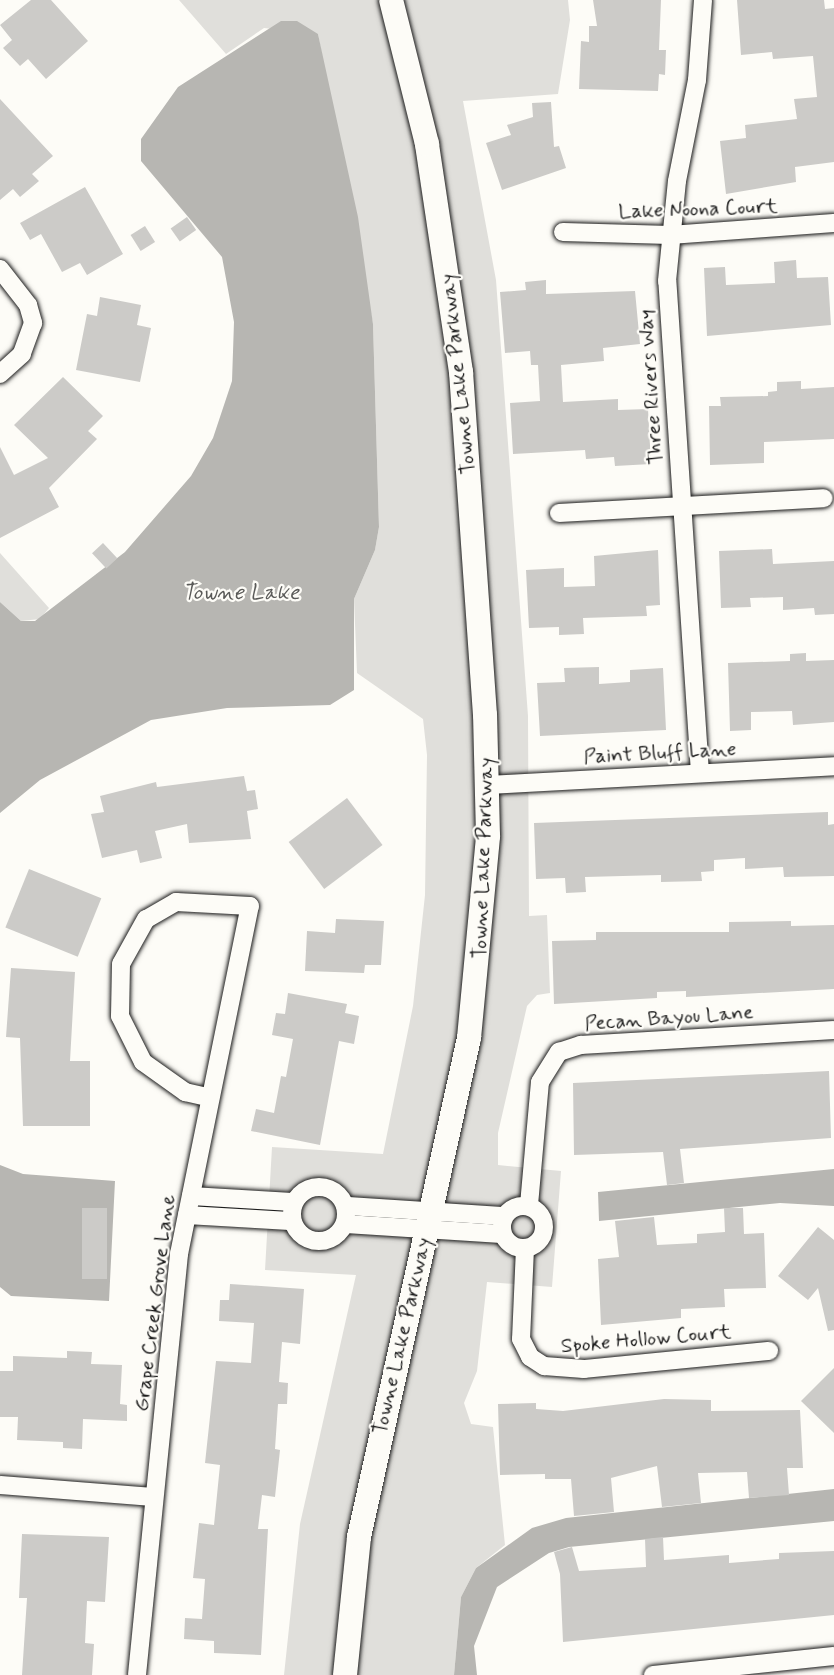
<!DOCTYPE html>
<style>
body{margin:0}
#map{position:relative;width:834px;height:1675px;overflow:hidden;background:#fdfcf7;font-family:Mynerve,sans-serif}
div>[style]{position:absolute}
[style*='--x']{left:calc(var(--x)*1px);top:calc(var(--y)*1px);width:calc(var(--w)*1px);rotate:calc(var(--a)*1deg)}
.green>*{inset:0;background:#e0dfdb}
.water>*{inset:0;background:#b7b6b2}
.building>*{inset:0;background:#cccbc8;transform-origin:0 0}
.roads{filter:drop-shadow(0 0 2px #1c1c1c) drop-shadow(0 0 2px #1c1c1c)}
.street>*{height:18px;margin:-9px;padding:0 9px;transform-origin:9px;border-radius:9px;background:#fdfcf7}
.street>.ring{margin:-9px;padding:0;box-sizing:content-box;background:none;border:18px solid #fdfcf7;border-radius:50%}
.secondary>*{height:24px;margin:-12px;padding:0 12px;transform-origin:12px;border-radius:12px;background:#fdfcf7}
span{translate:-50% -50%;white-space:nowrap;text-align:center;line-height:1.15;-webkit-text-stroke:4.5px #fdfcf7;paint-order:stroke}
.street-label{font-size:21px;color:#1c1c1c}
.water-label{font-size:22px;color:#5a5a58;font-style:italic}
</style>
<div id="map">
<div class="green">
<i style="clip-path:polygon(179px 0,568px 0,570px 20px,558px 94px,463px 101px,496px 280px,528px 716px,529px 916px,547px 915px,550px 993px,537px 995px,527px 1006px,498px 1133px,498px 1165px,561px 1171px,552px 1287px,487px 1282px,477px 1371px,464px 1403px,471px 1424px,493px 1427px,505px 1545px,476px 1568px,461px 1597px,454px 1675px,284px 1675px,300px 1524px,356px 1275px,265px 1270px,272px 1147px,383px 1154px,413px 1006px,425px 895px,427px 755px,423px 719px,357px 673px,354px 599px,375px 550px,379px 527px,373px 324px,318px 34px,264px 28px,226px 54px)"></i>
<i style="clip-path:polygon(0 553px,49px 608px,40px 619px,21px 621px,0 602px)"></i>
</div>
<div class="water">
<i style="clip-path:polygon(281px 21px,297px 21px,318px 34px,358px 217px,373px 324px,379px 527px,375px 550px,354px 599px,354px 690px,330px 705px,227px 708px,151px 720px,40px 780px,0 813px,0 602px,21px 621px,35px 621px,125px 552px,191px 476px,213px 438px,232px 381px,234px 322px,222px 257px,141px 161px,141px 139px,178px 87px)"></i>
<i style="clip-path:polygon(0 1165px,23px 1174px,115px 1181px,109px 1301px,11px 1296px,0 1287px)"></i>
<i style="clip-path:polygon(834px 1169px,834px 1206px,780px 1203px,599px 1221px,598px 1192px)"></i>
<i style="clip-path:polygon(834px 1489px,834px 1521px,569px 1547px,549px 1553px,497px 1587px,474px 1646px,477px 1675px,454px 1675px,461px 1597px,476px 1568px,532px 1528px,566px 1518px)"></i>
</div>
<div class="building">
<i style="clip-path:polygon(31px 0,51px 0,88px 41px,46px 79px,28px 59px,20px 66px,3px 48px,12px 40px,0 25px)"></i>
<i style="clip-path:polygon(593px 0,661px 0,659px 50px,666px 50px,665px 75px,659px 74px,658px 91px,579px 89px,581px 41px,589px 42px,589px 26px,597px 26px)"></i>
<i style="clip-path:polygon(737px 0,824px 0,825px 9px,834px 8px,834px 162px,795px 167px,796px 182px,726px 194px,720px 141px,746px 138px,745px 125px,797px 119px,794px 99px,817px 97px,813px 56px,773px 59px,772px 52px,741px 55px)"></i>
<i style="clip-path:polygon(0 99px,53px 156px,32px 174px,39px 181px,20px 197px,13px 189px,0 200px)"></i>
<i style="clip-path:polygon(551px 102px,554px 147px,559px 146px,566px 168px,502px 190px,486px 143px,511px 135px,507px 125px,533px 117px,532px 103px)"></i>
<i style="clip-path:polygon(85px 187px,123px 254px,87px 275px,80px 263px,62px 272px,41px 234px,30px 240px,20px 223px)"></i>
<i style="left:187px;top:217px;width:16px;height:20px;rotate:55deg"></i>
<i style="left:145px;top:226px;width:19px;height:17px;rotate:58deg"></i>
<i style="clip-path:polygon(796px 260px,797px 278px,828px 277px,831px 325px,707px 336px,704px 268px,725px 267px,726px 285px,775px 283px,774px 262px)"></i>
<i style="clip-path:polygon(546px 280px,546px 294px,635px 291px,640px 344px,603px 348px,604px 361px,561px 365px,563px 402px,618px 399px,618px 410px,648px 409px,651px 464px,615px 466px,614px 457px,586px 459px,585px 450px,513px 454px,510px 403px,540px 401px,538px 365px,531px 365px,530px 351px,505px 353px,500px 292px,526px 290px,525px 282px)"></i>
<i style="clip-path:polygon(100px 297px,141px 305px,137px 325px,151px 328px,140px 382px,76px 370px,87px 314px,97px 316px)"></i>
<i style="clip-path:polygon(63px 377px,103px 416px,88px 431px,97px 439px,49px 488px,59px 507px,0 538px,0 447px,14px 475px,48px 458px,14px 425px)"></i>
<i style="clip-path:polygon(801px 381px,801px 389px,834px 387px,834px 439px,764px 442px,764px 463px,710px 465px,709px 406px,721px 406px,720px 397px,768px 396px,768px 392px,777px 391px,777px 382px)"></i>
<i style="left:103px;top:543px;width:21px;height:15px;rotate:47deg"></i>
<i style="clip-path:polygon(772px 549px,773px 564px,834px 561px,834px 614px,815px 615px,814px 608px,783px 610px,783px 597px,750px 598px,751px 607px,721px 608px,719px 551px)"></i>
<i style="clip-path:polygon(658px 550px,660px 605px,646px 606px,647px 616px,583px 618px,584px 634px,559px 635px,559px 627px,529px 628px,526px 570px,564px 568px,564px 587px,595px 586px,594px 556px)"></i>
<i style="clip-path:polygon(806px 653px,806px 661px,834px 660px,834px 722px,793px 725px,792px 711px,751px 712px,751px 730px,730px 731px,728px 663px,790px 661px,790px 654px)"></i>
<i style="clip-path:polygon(599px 667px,599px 684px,630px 682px,630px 670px,663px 668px,666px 730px,540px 736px,537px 683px,565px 682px,564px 668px)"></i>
<i style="clip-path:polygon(244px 776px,247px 791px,255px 790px,258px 809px,247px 811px,251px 839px,189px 843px,187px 824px,155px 831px,162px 858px,140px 863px,137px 850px,102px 858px,91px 814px,104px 812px,100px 796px,156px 782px,157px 787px)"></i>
<i style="left:347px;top:798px;width:59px;height:73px;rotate:53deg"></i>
<i style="clip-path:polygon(828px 812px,828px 825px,834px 824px,834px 876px,784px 877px,783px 867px,745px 869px,745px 858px,714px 860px,714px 871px,701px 872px,702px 881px,661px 882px,661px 875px,585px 877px,586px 892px,566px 893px,565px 878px,536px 879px,534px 823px)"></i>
<i style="left:29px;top:869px;width:78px;height:63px;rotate:22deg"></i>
<i style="clip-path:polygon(336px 919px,384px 921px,381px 965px,365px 965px,364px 973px,305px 971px,307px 931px,335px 933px)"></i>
<i style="clip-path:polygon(791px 921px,791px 926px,834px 925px,834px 989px,686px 997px,686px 991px,657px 992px,657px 998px,554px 1004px,552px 941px,596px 940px,596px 932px,729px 932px,729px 922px)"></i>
<i style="clip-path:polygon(11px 968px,75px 972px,70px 1061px,90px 1061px,90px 1126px,23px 1126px,20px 1038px,6px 1037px)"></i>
<i style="clip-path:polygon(288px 993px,347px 1004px,345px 1013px,359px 1016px,354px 1044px,339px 1041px,320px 1145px,251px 1131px,256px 1109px,274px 1113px,281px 1076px,286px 1077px,293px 1039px,272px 1035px,276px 1013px,285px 1014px)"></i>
<i style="clip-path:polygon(829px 1071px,831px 1138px,680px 1149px,684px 1183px,667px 1185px,663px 1152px,574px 1155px,573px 1083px)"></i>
<i style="left:82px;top:1208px;width:25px;height:71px"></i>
<i style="clip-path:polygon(724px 1208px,743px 1208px,744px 1234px,764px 1233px,766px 1288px,724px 1289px,725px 1307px,681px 1309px,681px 1318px,601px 1325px,598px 1259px,619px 1257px,615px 1221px,654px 1217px,657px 1245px,697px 1243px,697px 1234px,725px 1232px)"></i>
<i style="clip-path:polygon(818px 1227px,834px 1240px,834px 1330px,828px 1331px,818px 1288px,808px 1300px,778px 1276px)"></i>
<i style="clip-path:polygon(230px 1284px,304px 1289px,300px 1344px,282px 1342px,279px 1382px,288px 1383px,287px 1404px,278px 1404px,275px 1449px,280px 1450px,275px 1497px,262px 1495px,258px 1529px,268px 1529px,261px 1655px,214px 1653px,214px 1641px,184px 1639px,185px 1618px,202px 1619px,205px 1579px,193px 1578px,199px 1523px,214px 1525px,220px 1465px,205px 1463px,216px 1361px,251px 1363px,254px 1323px,219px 1321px,220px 1300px,229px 1300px)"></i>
<i style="clip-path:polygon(67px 1351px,92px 1352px,91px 1364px,122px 1365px,120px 1404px,127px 1405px,127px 1421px,83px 1419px,82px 1449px,63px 1448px,63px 1442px,17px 1440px,18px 1417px,0 1417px,0 1371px,13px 1371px,13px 1356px,67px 1358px)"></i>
<i style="clip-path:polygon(834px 1368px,834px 1433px,801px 1401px)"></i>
<i style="clip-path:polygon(664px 1399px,711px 1400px,711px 1411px,800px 1410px,803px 1468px,787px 1468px,789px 1495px,749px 1498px,747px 1472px,698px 1473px,701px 1503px,662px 1507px,657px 1466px,611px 1478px,614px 1512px,574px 1516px,571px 1479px,545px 1479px,545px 1474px,500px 1475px,498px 1404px,536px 1403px,536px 1409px,563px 1411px)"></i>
<i style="clip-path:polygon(22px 1534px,109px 1537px,105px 1602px,87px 1601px,85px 1643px,94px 1644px,92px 1675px,22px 1675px,27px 1598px,19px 1598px)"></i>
<i style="clip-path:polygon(663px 1537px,664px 1560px,729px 1555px,729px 1563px,779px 1559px,779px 1553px,834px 1551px,834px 1615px,563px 1642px,560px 1574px,554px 1552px,572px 1547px,579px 1571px,646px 1567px,645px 1539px)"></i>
</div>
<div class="roads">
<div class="street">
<i style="--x:563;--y:232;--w:107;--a:1.6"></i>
<i style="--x:670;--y:235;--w:164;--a:-4.2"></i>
<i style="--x:0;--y:269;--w:46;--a:52.1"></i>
<i style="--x:28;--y:305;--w:19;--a:74"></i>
<i style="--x:33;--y:323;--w:33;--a:110"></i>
<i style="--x:22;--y:354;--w:30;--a:138"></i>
<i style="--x:559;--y:513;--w:265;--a:-3.2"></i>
<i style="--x:700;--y:773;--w:493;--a:-93.8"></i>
<i style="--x:667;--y:281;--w:100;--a:-84.3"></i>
<i style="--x:677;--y:181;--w:103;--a:-78.8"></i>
<i style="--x:697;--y:80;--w:80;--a:-85.7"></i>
<i style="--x:488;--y:785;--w:347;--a:-3.1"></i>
<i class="ring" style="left:292px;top:1187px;width:36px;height:36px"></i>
<i style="--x:191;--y:1196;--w:101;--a:3.4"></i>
<i style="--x:529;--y:1205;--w:123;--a:-84.9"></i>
<i style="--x:540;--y:1082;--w:36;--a:-58"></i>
<i style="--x:559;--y:1052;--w:23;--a:-18"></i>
<i style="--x:581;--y:1045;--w:253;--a:-3.4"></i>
<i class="ring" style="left:502px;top:1206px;width:24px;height:24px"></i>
<i style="--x:348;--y:1206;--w:154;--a:3.7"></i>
<i style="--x:187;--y:1215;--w:103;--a:3.3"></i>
<i style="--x:346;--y:1224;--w:156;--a:3.7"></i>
<i style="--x:525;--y:1248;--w:91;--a:92.5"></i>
<i style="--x:521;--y:1339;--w:20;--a:63"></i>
<i style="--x:530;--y:1357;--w:17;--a:33"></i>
<i style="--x:544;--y:1366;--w:40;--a:4.3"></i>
<i style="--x:584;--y:1369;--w:186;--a:-5.6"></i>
<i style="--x:0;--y:1485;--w:154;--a:4.5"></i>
<i style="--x:137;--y:1675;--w:423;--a:-84.3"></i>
<i style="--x:179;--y:1254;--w:355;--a:-78.5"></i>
<i style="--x:250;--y:906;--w:74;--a:-176.9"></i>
<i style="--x:176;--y:902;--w:34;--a:150"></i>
<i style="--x:146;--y:919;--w:51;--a:119.1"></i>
<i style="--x:121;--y:964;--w:52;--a:91.1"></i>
<i style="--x:120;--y:1016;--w:51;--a:63.4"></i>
<i style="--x:143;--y:1062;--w:52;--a:35.5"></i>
<i style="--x:185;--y:1092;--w:26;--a:13"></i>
<i style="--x:653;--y:1675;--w:182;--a:-6"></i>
</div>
<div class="secondary">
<i style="--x:345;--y:1675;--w:139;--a:-84.2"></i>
<i style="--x:359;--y:1537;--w:511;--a:-77.57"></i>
<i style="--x:469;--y:1038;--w:203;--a:-84.6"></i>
<i style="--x:488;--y:836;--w:121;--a:-91.4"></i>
<i style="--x:485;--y:715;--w:344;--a:-94"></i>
<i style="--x:461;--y:372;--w:231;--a:-98.5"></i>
<i style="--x:427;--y:144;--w:148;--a:-104"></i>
</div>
</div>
<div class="street-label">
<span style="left:698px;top:209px;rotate:-2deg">Lake Noona Court</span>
<span style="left:458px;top:374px;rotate:-96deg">Towne Lake Parkway</span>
<span style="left:651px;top:387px;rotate:-94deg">Three Rivers Way</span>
<span style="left:660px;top:753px;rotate:-3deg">Paint Bluff Lane</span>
<span style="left:483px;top:858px;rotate:-88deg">Towne Lake Parkway</span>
<span style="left:669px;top:1018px;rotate:-4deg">Pecan Bayou Lane</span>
<span style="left:155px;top:1303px;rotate:-83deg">Grape Creek Grove Lane</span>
<span style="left:402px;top:1336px;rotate:-77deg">Towne Lake Parkway</span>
<span style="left:646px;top:1339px;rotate:-5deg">Spoke Hollow Court</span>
</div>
<div class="water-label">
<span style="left:241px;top:594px">Towne Lake</span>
</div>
</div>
